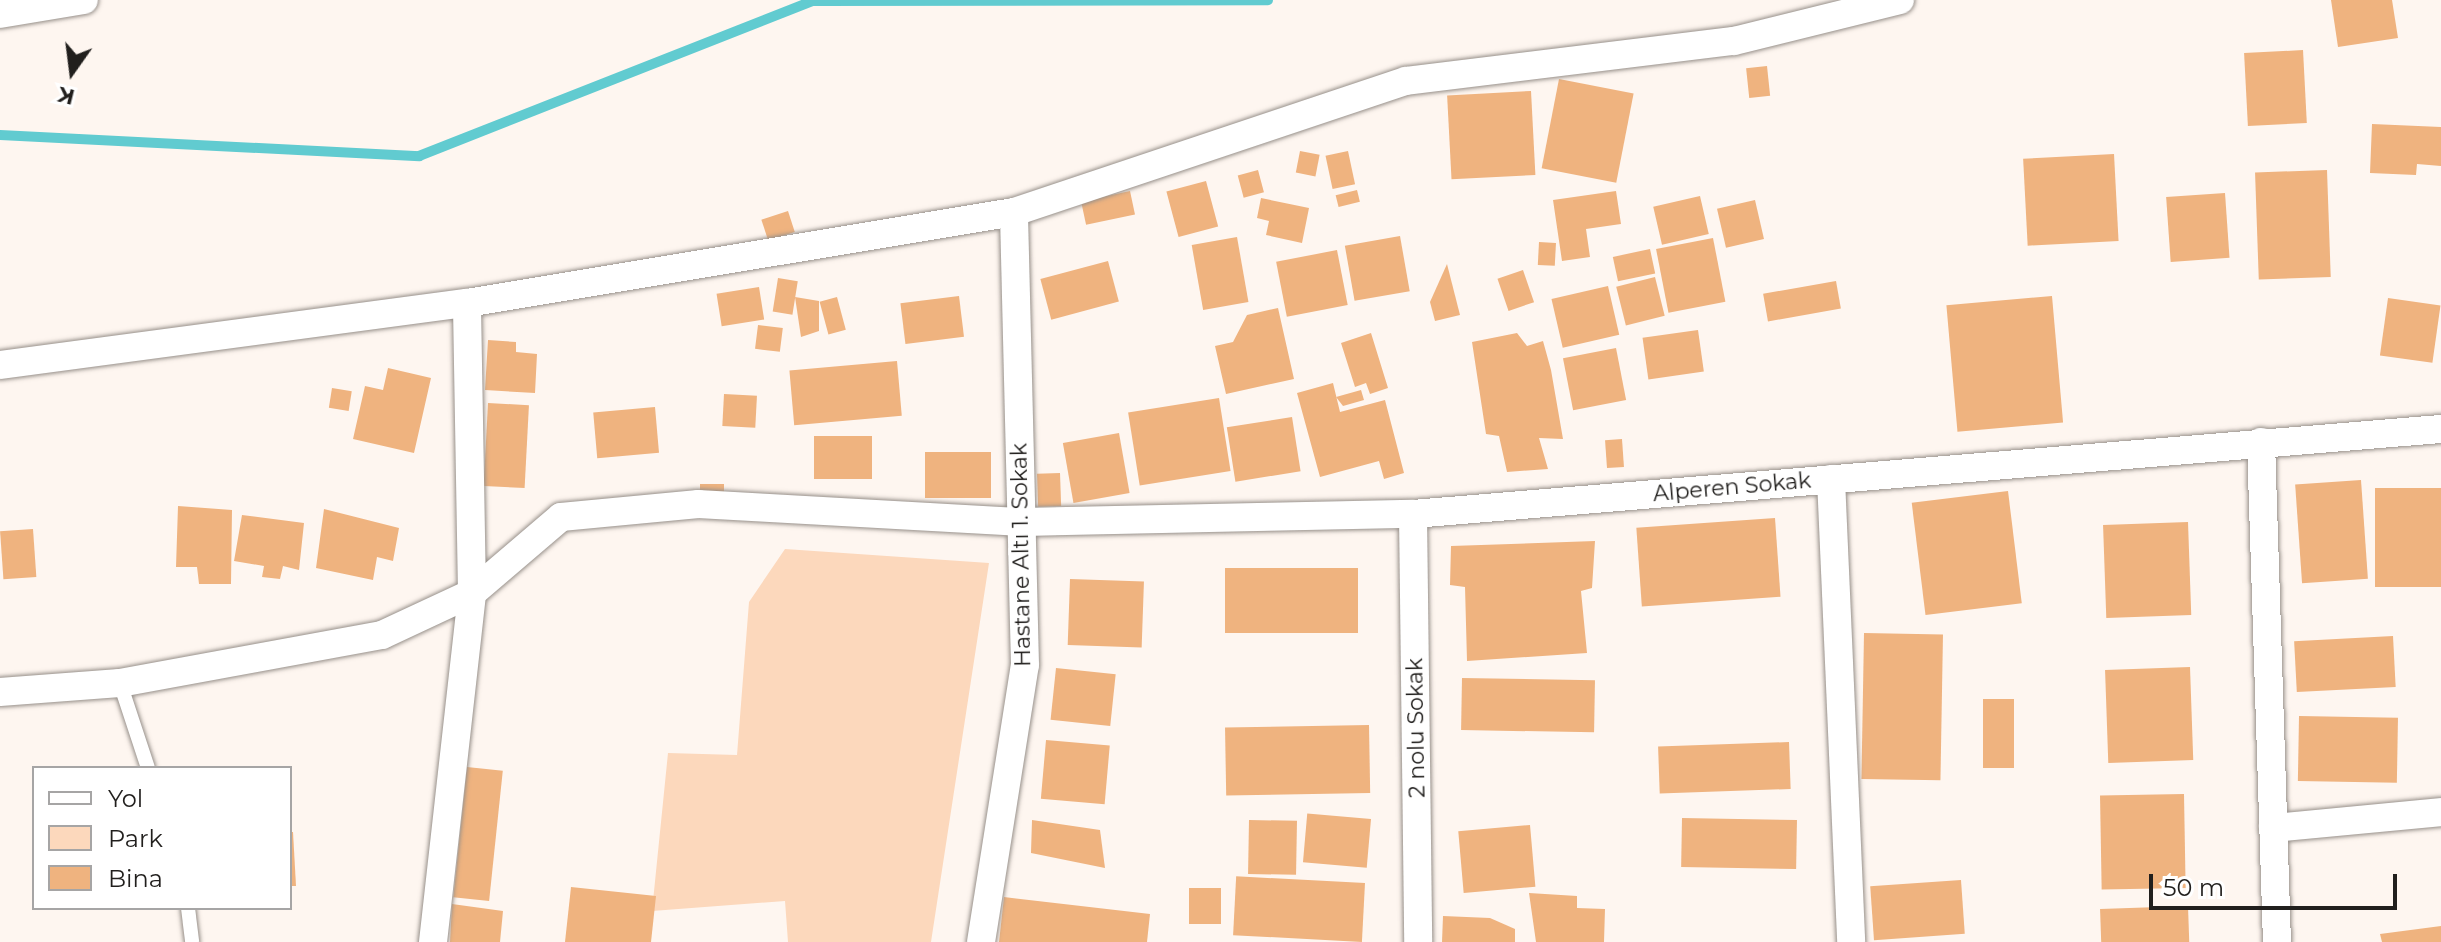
<!DOCTYPE html>
<meta charset="utf-8">
<style>
body{margin:0}
#map{position:relative;width:2441px;height:942px;overflow:hidden;background:#fef6f0;font-family:Montserrat,sans-serif}
div>[style]{position:absolute}
[style*='--x']{left:calc(var(--x)*1px);top:calc(var(--y)*1px);width:calc(var(--w)*1px);rotate:calc(var(--a)*1deg)}
.green>*{inset:0;background:#fcd8bc}
.stream>*{height:10px;margin:-5px;padding:0 5px;transform-origin:5px;border-radius:5px;background:#61cbd0}
.building>*{inset:0;background:#efb37f;transform-origin:0 0}
.roads{filter:drop-shadow(0 0 2px #97908a) drop-shadow(0 0 2px #97908a)}
.service>*{height:14px;margin:-7px;padding:0 7px;transform-origin:7px;border-radius:7px;background:#fff}
.minor>*{height:28px;margin:-14px;padding:0 14px;transform-origin:14px;border-radius:14px;background:#fff}
span{translate:-50% -50%;white-space:nowrap;text-align:center;line-height:1.15;-webkit-text-stroke:6px #fff;paint-order:stroke}
.street-label{font-size:22px;color:#211f1d}
.legend{position:absolute;left:32px;top:766px;width:260px;height:144px;box-sizing:border-box;background:#fff;border:2px solid #a6a5a5;margin:0;padding:10px 14px;list-style:none;font-size:24px;color:#211f1d}
.legend li{display:flex;align-items:center;gap:16px;height:40px}
.legend b{width:40px;border:2px solid #a6a5a5}
.north{position:absolute;left:32px;top:32px;width:80px;height:80px;-webkit-text-stroke:6px #fff;paint-order:stroke;rotate:194deg;font-size:22px;font-weight:700;line-height:32px;text-align:center;color:#211f1d}
.north::after{content:'';display:block;margin:auto;width:28px;height:36px;background:#211f1d;clip-path:polygon(50% 0,100% 100%,50% 72%,0 100%)}
.scale{position:absolute;left:2149px;top:874px;width:248px;height:36px;box-sizing:border-box;border:4px solid #211f1d;border-top:0;padding-left:10px;font-size:24px;line-height:28px;white-space:nowrap;color:#211f1d;-webkit-text-stroke:6px #fff;paint-order:stroke}
</style>
<div id="map">
<div class="green">
<i style="clip-path:polygon(785px 549px,989px 563px,931px 942px,788px 942px,785px 901px,652px 911px,668px 753px,737px 755px,749px 602px)"></i>
</div>
<div class="stream">
<i style="--x:0;--y:135;--w:420;--a:2.9"></i>
<i style="--x:419;--y:156;--w:422;--a:-21.5"></i>
<i style="--x:812;--y:1;--w:456;--a:-0.1"></i>
</div>
<div class="building">
<i style="clip-path:polygon(2331px 0,2392px 0,2398px 38px,2338px 47px)"></i>
<i style="left:2303px;top:50px;width:73px;height:59px;rotate:87deg"></i>
<i style="left:1767px;top:66px;width:30px;height:21px;rotate:84deg"></i>
<i style="left:1559px;top:79px;width:76px;height:91px;rotate:11deg"></i>
<i style="left:1531px;top:91px;width:84px;height:84px;rotate:87deg"></i>
<i style="clip-path:polygon(2372px 124px,2441px 127px,2441px 166px,2417px 164px,2416px 175px,2370px 173px)"></i>
<i style="left:1300px;top:151px;width:20px;height:22px;rotate:11deg"></i>
<i style="left:1348px;top:151px;width:34px;height:23px;rotate:78deg"></i>
<i style="left:2114px;top:154px;width:87px;height:91px;rotate:87deg"></i>
<i style="left:1258px;top:170px;width:23px;height:21px;rotate:75deg"></i>
<i style="left:2327px;top:170px;width:107px;height:72px;rotate:88deg"></i>
<i style="left:1206px;top:181px;width:47px;height:41px;rotate:75deg"></i>
<i style="left:1357px;top:190px;width:12px;height:22px;rotate:76deg"></i>
<i style="left:1130px;top:191px;width:24px;height:50px;rotate:78deg"></i>
<i style="clip-path:polygon(1616px 191px,1621px 224px,1586px 229px,1590px 257px,1562px 261px,1553px 200px)"></i>
<i style="left:2225px;top:193px;width:65px;height:59px;rotate:86deg"></i>
<i style="left:1700px;top:196px;width:39px;height:48px;rotate:77deg"></i>
<i style="clip-path:polygon(1261px 198px,1309px 208px,1302px 243px,1266px 235px,1269px 221px,1257px 218px)"></i>
<i style="left:1755px;top:200px;width:40px;height:39px;rotate:77deg"></i>
<i style="left:788px;top:211px;width:22px;height:28px;rotate:72deg"></i>
<i style="left:1400px;top:236px;width:56px;height:56px;rotate:80deg"></i>
<i style="left:1237px;top:237px;width:66px;height:46px;rotate:80deg"></i>
<i style="left:1713px;top:238px;width:65px;height:58px;rotate:79deg"></i>
<i style="left:1539px;top:242px;width:17px;height:23px;rotate:3deg"></i>
<i style="left:1650px;top:249px;width:25px;height:38px;rotate:78deg"></i>
<i style="left:1337px;top:250px;width:56px;height:62px;rotate:79deg"></i>
<i style="left:1108px;top:261px;width:42px;height:70px;rotate:75deg"></i>
<i style="clip-path:polygon(1447px 264px,1460px 315px,1435px 321px,1430px 302px)"></i>
<i style="left:1523px;top:270px;width:34px;height:27px;rotate:71deg"></i>
<i style="left:1655px;top:277px;width:40px;height:40px;rotate:76deg"></i>
<i style="left:778px;top:278px;width:20px;height:34px;rotate:9deg"></i>
<i style="left:1836px;top:281px;width:28px;height:74px;rotate:80deg"></i>
<i style="left:1608px;top:286px;width:50px;height:58px;rotate:77deg"></i>
<i style="left:759px;top:287px;width:33px;height:43px;rotate:81deg"></i>
<i style="left:959px;top:296px;width:41px;height:59px;rotate:83deg"></i>
<i style="left:2052px;top:296px;width:127px;height:106px;rotate:85deg"></i>
<i style="clip-path:polygon(795px 297px,819px 301px,819px 331px,801px 337px)"></i>
<i style="left:837px;top:297px;width:34px;height:18px;rotate:75deg"></i>
<i style="left:2388px;top:298px;width:53px;height:58px;rotate:8deg"></i>
<i style="clip-path:polygon(1278px 308px,1294px 379px,1226px 394px,1215px 346px,1233px 342px,1247px 315px)"></i>
<i style="left:758px;top:325px;width:25px;height:24px;rotate:7deg"></i>
<i style="left:1698px;top:330px;width:42px;height:56px;rotate:82deg"></i>
<i style="clip-path:polygon(1371px 333px,1388px 388px,1370px 394px,1366px 383px,1355px 387px,1341px 343px)"></i>
<i style="clip-path:polygon(1517px 333px,1527px 346px,1543px 341px,1551px 370px,1563px 439px,1539px 438px,1548px 469px,1507px 472px,1499px 436px,1486px 434px,1472px 342px)"></i>
<i style="clip-path:polygon(488px 340px,516px 342px,516px 352px,537px 354px,535px 393px,485px 390px)"></i>
<i style="left:1616px;top:348px;width:53px;height:54px;rotate:79deg"></i>
<i style="left:897px;top:361px;width:55px;height:108px;rotate:85deg"></i>
<i style="clip-path:polygon(388px 368px,431px 378px,414px 453px,353px 439px,365px 386px,383px 390px)"></i>
<i style="clip-path:polygon(1333px 383px,1340px 412px,1385px 400px,1404px 473px,1384px 479px,1379px 461px,1320px 477px,1297px 393px)"></i>
<i style="left:332px;top:388px;width:20px;height:20px;rotate:9deg"></i>
<i style="clip-path:polygon(1361px 390px,1364px 400px,1343px 406px,1336px 397px)"></i>
<i style="left:724px;top:394px;width:33px;height:32px;rotate:3deg"></i>
<i style="left:1219px;top:398px;width:74px;height:92px;rotate:81deg"></i>
<i style="left:488px;top:403px;width:41px;height:83px;rotate:3deg"></i>
<i style="left:655px;top:407px;width:46px;height:62px;rotate:85deg"></i>
<i style="left:1292px;top:417px;width:55px;height:66px;rotate:81deg"></i>
<i style="left:1119px;top:433px;width:61px;height:57px;rotate:80deg"></i>
<i style="left:872px;top:436px;width:43px;height:58px;rotate:90deg"></i>
<i style="left:1622px;top:439px;width:28px;height:17px;rotate:86deg"></i>
<i style="left:925px;top:452px;width:66px;height:46px"></i>
<i style="left:1060px;top:473px;width:33px;height:23px;rotate:88deg"></i>
<i style="left:2361px;top:480px;width:99px;height:66px;rotate:86deg"></i>
<i style="left:700px;top:484px;width:24px;height:14px"></i>
<i style="left:2441px;top:488px;width:99px;height:66px;rotate:90deg"></i>
<i style="left:2008px;top:491px;width:113px;height:97px;rotate:83deg"></i>
<i style="clip-path:polygon(178px 506px,232px 510px,231px 584px,199px 584px,197px 567px,176px 567px)"></i>
<i style="clip-path:polygon(324px 509px,399px 528px,393px 561px,377px 557px,373px 580px,316px 568px)"></i>
<i style="clip-path:polygon(242px 515px,304px 523px,299px 570px,283px 566px,280px 579px,262px 577px,264px 566px,234px 561px)"></i>
<i style="left:1775px;top:518px;width:79px;height:139px;rotate:86deg"></i>
<i style="left:2188px;top:522px;width:93px;height:85px;rotate:88deg"></i>
<i style="left:33px;top:529px;width:48px;height:33px;rotate:86deg"></i>
<i style="clip-path:polygon(1595px 541px,1592px 588px,1581px 591px,1587px 653px,1467px 661px,1465px 587px,1450px 585px,1451px 546px)"></i>
<i style="left:1225px;top:568px;width:133px;height:65px"></i>
<i style="left:1070px;top:579px;width:74px;height:66px;rotate:2deg"></i>
<i style="left:1864px;top:633px;width:79px;height:146px;rotate:1deg"></i>
<i style="left:2393px;top:636px;width:51px;height:99px;rotate:87deg"></i>
<i style="left:2190px;top:667px;width:93px;height:85px;rotate:88deg"></i>
<i style="left:1056px;top:668px;width:60px;height:52px;rotate:6deg"></i>
<i style="left:1462px;top:678px;width:133px;height:52px;rotate:1deg"></i>
<i style="left:1983px;top:699px;width:31px;height:69px"></i>
<i style="left:2299px;top:716px;width:99px;height:65px;rotate:1deg"></i>
<i style="left:1369px;top:725px;width:68px;height:144px;rotate:89deg"></i>
<i style="left:1046px;top:740px;width:64px;height:59px;rotate:5deg"></i>
<i style="left:1789px;top:742px;width:47px;height:131px;rotate:88deg"></i>
<i style="left:467px;top:767px;width:36px;height:131px;rotate:6deg"></i>
<i style="left:2184px;top:794px;width:94px;height:84px;rotate:89deg"></i>
<i style="left:1682px;top:818px;width:115px;height:49px;rotate:1deg"></i>
<i style="left:1371px;top:819px;width:49px;height:64px;rotate:95deg"></i>
<i style="clip-path:polygon(1032px 820px,1100px 830px,1105px 868px,1031px 853px)"></i>
<i style="left:1249px;top:820px;width:48px;height:54px;rotate:1deg"></i>
<i style="left:1530px;top:825px;width:62px;height:72px;rotate:85deg"></i>
<i style="clip-path:polygon(290px 832px,293px 832px,296px 886px,290px 886px)"></i>
<i style="left:1961px;top:880px;width:54px;height:91px;rotate:86deg"></i>
<i style="left:1365px;top:883px;width:59px;height:129px;rotate:93deg"></i>
<i style="clip-path:polygon(571px 887px,656px 896px,651px 942px,565px 942px)"></i>
<i style="left:1189px;top:888px;width:32px;height:36px"></i>
<i style="clip-path:polygon(1529px 893px,1577px 896px,1577px 908px,1605px 909px,1604px 942px,1536px 942px)"></i>
<i style="clip-path:polygon(1004px 897px,1150px 914px,1147px 942px,999px 942px)"></i>
<i style="clip-path:polygon(452px 904px,503px 911px,500px 942px,450px 942px)"></i>
<i style="left:2188px;top:906px;width:36px;height:88px;rotate:88deg"></i>
<i style="clip-path:polygon(1443px 916px,1490px 918px,1515px 929px,1515px 942px,1442px 942px)"></i>
<i style="clip-path:polygon(2441px 926px,2441px 942px,2382px 942px,2380px 934px)"></i>
</div>
<div class="roads">
<div class="service">
<i style="--x:120;--y:683;--w:89;--a:71.8"></i>
<i style="--x:188;--y:908;--w:34;--a:83"></i>
</div>
<div class="minor">
<i style="--x:0;--y:14;--w:85;--a:-9.5"></i>
<i style="--x:0;--y:365;--w:471;--a:-7.6"></i>
<i style="--x:467;--y:303;--w:555;--a:-9.45"></i>
<i style="--x:1014;--y:212;--w:413;--a:-18.5"></i>
<i style="--x:1406;--y:81;--w:330;--a:-7"></i>
<i style="--x:1734;--y:41;--w:171;--a:-13.9"></i>
<i style="--x:2261;--y:442;--w:500;--a:88.17"></i>
<i style="--x:1831;--y:479;--w:463;--a:87.5"></i>
<i style="--x:1413;--y:514;--w:428;--a:89.3"></i>
<i style="--x:0;--y:692;--w:120;--a:-4.3"></i>
<i style="--x:120;--y:683;--w:266;--a:-10.4"></i>
<i style="--x:382;--y:635;--w:99;--a:-25"></i>
<i style="--x:472;--y:593;--w:117;--a:-40.5"></i>
<i style="--x:561;--y:517;--w:138;--a:-5.4"></i>
<i style="--x:698;--y:504;--w:325;--a:3.2"></i>
<i style="--x:1023;--y:522;--w:390;--a:-1.2"></i>
<i style="--x:1413;--y:514;--w:1032;--a:-4.73"></i>
<i style="--x:2273;--y:828;--w:169;--a:-5.4"></i>
<i style="--x:433;--y:942;--w:351;--a:-83.6"></i>
<i style="--x:472;--y:593;--w:290;--a:-91"></i>
<i style="--x:981;--y:942;--w:280;--a:-81"></i>
<i style="--x:1025;--y:665;--w:453;--a:-91.4"></i>
</div>
</div>
<div class="street-label">
<span style="left:1732px;top:487px;rotate:-5deg">Alperen Sokak</span>
<span style="left:1021px;top:555px;rotate:-91deg">Hastane Altı 1. Sokak</span>
<span style="left:1416px;top:728px;rotate:-91deg">2 nolu Sokak</span>
</div>
<ul class="legend">
<li><b style="height:10px;background:#fff"></b>Yol</li>
<li><b style="height:22px;background:#fcd8bc"></b>Park</li>
<li><b style="height:22px;background:#efb37f"></b>Bina</li>
</ul>
<div class="north">K</div>
<div class="scale">50 m</div>
</div>
